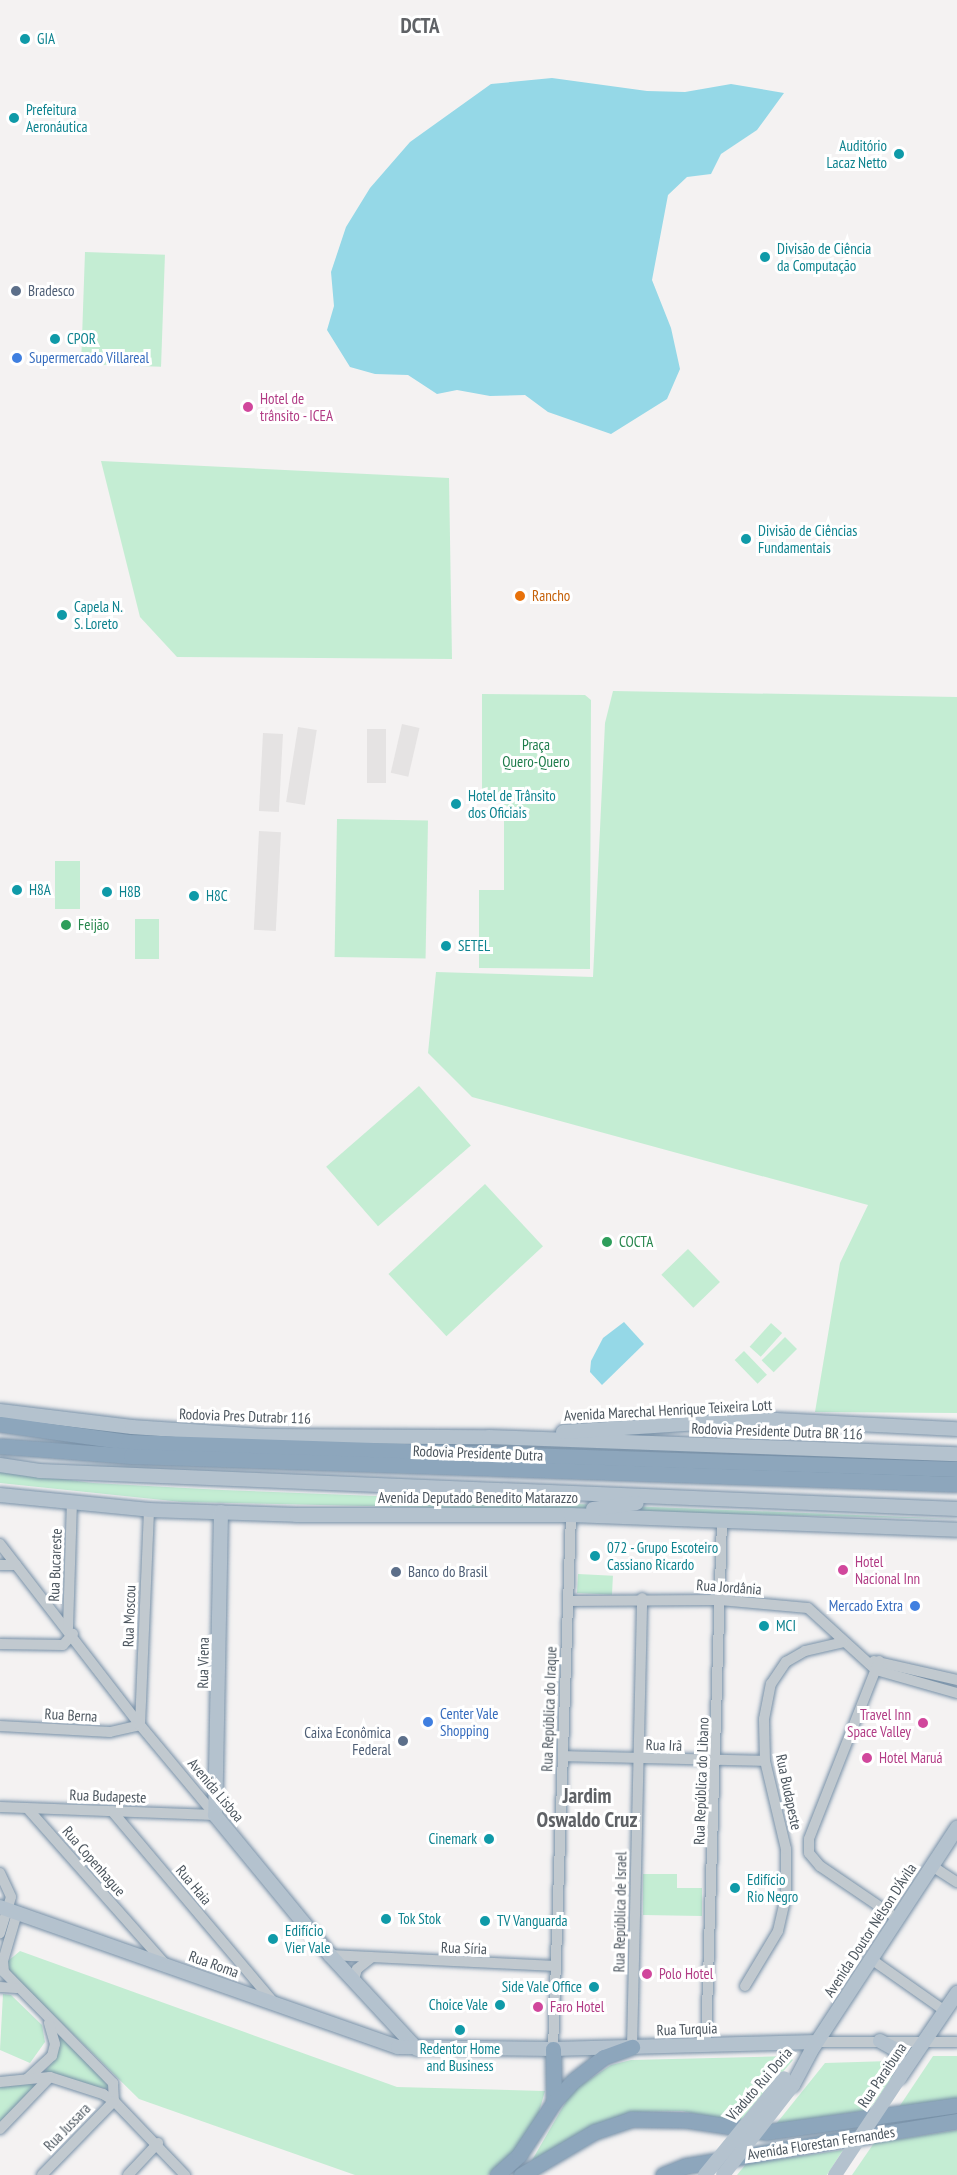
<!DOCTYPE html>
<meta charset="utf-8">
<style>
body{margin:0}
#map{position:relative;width:957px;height:2175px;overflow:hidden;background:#f4f2f2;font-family:"PT Sans Narrow",sans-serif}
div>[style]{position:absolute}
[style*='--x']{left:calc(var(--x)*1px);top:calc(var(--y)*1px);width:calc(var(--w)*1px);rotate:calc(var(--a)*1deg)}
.education>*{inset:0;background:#e5e3e3;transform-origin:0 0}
.green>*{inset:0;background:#c4edd3;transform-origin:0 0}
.water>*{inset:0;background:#95d8e7}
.roads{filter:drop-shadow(0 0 2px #7891a8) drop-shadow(0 0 2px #7891a8)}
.minor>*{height:10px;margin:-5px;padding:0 5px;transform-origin:5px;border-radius:5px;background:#c1c9cf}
.major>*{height:14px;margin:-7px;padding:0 7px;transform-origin:7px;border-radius:7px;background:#b4c2ce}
.highway>*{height:15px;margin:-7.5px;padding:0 7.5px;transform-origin:7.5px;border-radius:7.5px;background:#8da6bc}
.major-bridge>*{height:14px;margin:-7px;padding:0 7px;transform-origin:7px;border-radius:7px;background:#b4c2ce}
.dots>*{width:16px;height:16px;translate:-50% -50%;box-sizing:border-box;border:3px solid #fff;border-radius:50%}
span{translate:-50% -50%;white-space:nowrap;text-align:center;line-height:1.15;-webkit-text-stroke:6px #fff;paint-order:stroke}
.culture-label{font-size:15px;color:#0d838f}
.left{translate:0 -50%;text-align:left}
.right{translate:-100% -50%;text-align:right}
.service-label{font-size:15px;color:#4e5e75}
.shop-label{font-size:15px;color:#366cbe}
.hotel-label{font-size:15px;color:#b23c85}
.food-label{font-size:15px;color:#c56008}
.park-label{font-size:15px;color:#1e7c4b}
.leisure-label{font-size:15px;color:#27864d}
.street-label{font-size:15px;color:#4b555e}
.district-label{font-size:21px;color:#5f6266;font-weight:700}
</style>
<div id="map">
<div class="education">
<i style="left:402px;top:724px;width:18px;height:50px;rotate:13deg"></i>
<i style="left:298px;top:727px;width:19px;height:76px;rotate:9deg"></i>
<i style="left:367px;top:729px;width:19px;height:54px"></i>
<i style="left:263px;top:733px;width:20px;height:78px;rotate:3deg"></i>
<i style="left:259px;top:831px;width:22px;height:99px;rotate:3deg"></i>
</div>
<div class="green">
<i style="left:85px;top:252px;width:80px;height:112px;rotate:2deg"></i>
<i style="clip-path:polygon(101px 461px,449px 478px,452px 659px,177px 657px,140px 617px)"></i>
<i style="clip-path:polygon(613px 691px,957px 697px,957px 1413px,815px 1412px,840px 1263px,868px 1205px,472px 1097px,428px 1053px,436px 972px,593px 977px,605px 723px)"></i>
<i style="clip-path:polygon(482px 694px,585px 695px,591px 700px,590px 969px,479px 968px,479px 890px,504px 890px,504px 802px,482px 802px)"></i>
<i style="left:337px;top:819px;width:91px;height:138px;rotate:1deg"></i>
<i style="left:55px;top:861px;width:25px;height:48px"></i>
<i style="left:135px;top:919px;width:24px;height:40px"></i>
<i style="left:419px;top:1086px;width:79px;height:123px;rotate:49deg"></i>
<i style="left:485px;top:1184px;width:85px;height:132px;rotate:47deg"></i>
<i style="left:688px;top:1249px;width:46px;height:37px;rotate:46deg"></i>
<i style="left:771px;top:1323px;width:15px;height:32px;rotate:42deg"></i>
<i style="left:785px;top:1337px;width:17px;height:33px;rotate:45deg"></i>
<i style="left:744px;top:1351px;width:33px;height:13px;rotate:46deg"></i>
<i style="clip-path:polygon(0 1471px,93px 1483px,222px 1490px,957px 1519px,182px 1502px,0 1483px)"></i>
<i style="left:578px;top:1574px;width:35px;height:19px;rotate:3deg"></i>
<i style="clip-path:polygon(643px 1874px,677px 1874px,677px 1888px,702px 1888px,702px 1916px,643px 1915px)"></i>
<i style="clip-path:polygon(20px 1951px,397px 2087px,545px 2091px,535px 2126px,516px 2152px,488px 2175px,355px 2175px,139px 2099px,8px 1970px,8px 1961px)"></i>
<i style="clip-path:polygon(3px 1994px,11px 1995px,42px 2025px,45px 2042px,30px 2063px,0 2050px)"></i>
<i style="clip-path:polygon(57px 2032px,109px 2086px,107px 2089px,42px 2074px,56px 2058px)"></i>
<i style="clip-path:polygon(789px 2056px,793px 2060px,740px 2123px,682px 2111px,640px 2112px,591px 2126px,531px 2162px,572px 2091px,611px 2065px,631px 2060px)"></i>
<i style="clip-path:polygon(933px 2056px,957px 2056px,957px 2099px,899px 2107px)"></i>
<i style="clip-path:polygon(890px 2061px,895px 2067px,895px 2075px,869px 2110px,776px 2124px,825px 2063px)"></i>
<i style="clip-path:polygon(38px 2083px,0 2123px,0 2087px)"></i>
<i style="clip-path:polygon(957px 2130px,957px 2175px,852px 2175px,874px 2143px)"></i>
<i style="clip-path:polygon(843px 2150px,827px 2175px,737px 2175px,746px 2164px)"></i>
</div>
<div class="water">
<i style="clip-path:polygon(552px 78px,647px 91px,685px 92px,731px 84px,784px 93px,757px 130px,721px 154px,711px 174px,687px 177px,668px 195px,652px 280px,671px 328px,680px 369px,667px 399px,611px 434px,548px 412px,525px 395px,490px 396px,457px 390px,437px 394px,408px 375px,375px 374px,350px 367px,327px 330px,334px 306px,331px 272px,346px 227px,370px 188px,410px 142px,491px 84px)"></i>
<i style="clip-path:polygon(624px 1322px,644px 1344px,602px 1385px,590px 1372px,591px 1361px,603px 1338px)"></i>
</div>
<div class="roads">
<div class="minor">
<i style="--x:0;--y:1544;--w:229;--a:52.3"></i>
<i style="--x:140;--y:1725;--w:117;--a:50.2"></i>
<i style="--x:0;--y:1565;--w:16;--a:0"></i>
<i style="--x:568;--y:1601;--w:152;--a:-0.4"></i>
<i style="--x:720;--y:1600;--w:88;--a:5.2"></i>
<i style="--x:808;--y:1608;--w:92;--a:42.4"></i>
<i style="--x:876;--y:1670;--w:84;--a:15.9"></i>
<i style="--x:68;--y:1628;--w:126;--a:-88.2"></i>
<i style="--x:0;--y:1644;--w:63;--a:0.9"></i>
<i style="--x:63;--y:1645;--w:15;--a:-48"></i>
<i style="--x:874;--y:1661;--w:85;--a:12.9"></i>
<i style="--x:879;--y:1661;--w:191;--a:111.5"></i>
<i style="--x:809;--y:1839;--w:14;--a:90"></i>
<i style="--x:809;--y:1853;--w:17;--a:50"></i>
<i style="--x:820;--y:1866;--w:94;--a:34.2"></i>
<i style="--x:0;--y:1726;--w:110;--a:3.1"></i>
<i style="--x:110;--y:1732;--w:31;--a:-13"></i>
<i style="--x:140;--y:1725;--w:215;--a:-87.6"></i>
<i style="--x:563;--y:1756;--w:202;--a:1.4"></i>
<i style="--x:0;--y:1807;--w:215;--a:2.1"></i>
<i style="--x:28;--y:1809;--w:207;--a:48.5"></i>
<i style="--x:112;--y:1811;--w:251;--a:49.8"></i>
<i style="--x:932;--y:1866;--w:30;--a:33"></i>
<i style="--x:0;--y:1873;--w:26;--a:65"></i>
<i style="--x:11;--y:1897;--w:38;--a:107"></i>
<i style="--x:17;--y:1913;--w:50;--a:106.3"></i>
<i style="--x:3;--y:1961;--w:11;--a:85"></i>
<i style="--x:4;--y:1972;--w:156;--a:45.5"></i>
<i style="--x:113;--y:2083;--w:18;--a:87"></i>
<i style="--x:330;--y:1955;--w:226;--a:2.8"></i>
<i style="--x:871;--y:1959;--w:90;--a:35.1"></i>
<i style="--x:354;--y:1980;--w:11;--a:-75"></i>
<i style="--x:357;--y:1969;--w:18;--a:-38"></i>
<i style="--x:745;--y:1986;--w:64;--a:-59"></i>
<i style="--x:778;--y:1931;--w:36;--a:-77"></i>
<i style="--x:786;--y:1896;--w:47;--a:-90"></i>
<i style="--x:786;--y:1849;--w:90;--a:-103.4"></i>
<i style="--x:765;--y:1761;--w:42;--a:-91.4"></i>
<i style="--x:764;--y:1719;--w:36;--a:-79"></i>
<i style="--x:771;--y:1684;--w:27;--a:-56"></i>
<i style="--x:786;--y:1662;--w:22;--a:-30"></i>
<i style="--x:805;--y:1651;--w:39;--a:-13"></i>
<i style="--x:0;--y:1987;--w:16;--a:4"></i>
<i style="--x:816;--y:2042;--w:141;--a:0"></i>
<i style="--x:706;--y:2044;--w:524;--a:-88.25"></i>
<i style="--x:632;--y:2047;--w:449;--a:-88.7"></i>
<i style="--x:553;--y:2049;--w:534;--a:-88.07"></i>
<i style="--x:27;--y:2079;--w:34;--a:-43"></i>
<i style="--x:52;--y:2056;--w:12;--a:-76"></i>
<i style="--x:55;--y:2044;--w:22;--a:-106"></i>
<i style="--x:0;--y:2082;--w:50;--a:-5.7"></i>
<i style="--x:50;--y:2077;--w:56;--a:17.8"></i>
<i style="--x:103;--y:2094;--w:13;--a:32"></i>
<i style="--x:114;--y:2101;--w:103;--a:46.2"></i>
<i style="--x:0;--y:2129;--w:72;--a:-46.1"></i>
<i style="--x:42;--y:2175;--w:103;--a:-45.8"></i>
<i style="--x:128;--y:2175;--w:44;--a:-46.8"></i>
</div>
<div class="major">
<i style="--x:0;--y:1411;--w:133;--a:6.9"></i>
<i style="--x:132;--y:1427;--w:132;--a:3.9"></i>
<i style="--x:264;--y:1436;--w:225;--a:0.3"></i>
<i style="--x:489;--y:1437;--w:468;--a:2.1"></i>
<i style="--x:563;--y:1432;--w:194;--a:-3.8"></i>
<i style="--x:757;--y:1419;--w:200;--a:2.9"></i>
<i style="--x:0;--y:1465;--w:40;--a:8.5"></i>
<i style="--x:40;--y:1471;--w:918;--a:2.37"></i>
<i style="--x:0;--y:1495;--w:150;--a:5.7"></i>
<i style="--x:149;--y:1510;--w:147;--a:1.9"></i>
<i style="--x:296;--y:1515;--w:275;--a:0"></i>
<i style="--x:571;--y:1515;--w:386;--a:2.2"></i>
<i style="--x:593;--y:1509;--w:44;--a:-7.8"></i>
<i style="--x:221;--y:1512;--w:303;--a:91.1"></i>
<i style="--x:215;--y:1815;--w:181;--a:50.6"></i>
<i style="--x:330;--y:1955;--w:128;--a:47.2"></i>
<i style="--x:0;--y:1907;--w:422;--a:19.4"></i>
<i style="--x:398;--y:2047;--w:155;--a:0.7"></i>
<i style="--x:553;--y:2049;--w:263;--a:-1.5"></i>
<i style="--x:880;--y:2041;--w:18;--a:29"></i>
<i style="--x:896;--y:2050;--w:23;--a:72"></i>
<i style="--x:900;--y:2077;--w:102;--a:-55.8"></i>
<i style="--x:793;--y:2085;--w:38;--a:-62"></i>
<i style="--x:811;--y:2051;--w:267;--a:-56.8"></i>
</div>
<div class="highway">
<i style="--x:0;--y:1424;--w:129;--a:8"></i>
<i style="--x:128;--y:1442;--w:829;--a:1.87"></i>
<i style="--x:0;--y:1446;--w:131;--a:4.4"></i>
<i style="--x:131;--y:1456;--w:826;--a:1.94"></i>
<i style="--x:553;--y:2049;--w:53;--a:88.9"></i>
<i style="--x:497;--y:2175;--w:30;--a:-42"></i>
<i style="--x:519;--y:2155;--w:64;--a:-56.6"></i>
<i style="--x:554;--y:2102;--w:28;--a:-48"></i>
<i style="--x:573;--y:2081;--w:39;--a:-38"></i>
<i style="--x:604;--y:2057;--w:30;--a:-20"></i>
<i style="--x:521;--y:2175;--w:85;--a:-30.5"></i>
<i style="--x:594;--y:2132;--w:39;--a:-19"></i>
<i style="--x:631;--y:2119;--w:56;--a:1"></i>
<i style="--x:687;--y:2120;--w:80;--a:8.6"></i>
<i style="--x:766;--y:2132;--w:193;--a:-8"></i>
<i style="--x:663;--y:2175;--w:24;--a:-22"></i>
<i style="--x:685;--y:2166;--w:276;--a:-9.4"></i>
</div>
</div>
<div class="major-bridge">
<i style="--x:705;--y:2175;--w:125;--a:-50.8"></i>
<i style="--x:723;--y:2175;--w:114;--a:-52.1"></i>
<i style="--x:835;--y:2175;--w:118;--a:-56.4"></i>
</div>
<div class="dots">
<i style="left:25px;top:39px;background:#0f9aa8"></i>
<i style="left:14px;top:118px;background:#0f9aa8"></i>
<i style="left:899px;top:154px;background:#0f9aa8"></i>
<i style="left:765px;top:257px;background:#0f9aa8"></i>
<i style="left:16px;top:291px;background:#5c6f8a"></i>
<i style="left:55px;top:339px;background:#0f9aa8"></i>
<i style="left:17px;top:358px;background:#3f7fe0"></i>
<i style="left:248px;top:407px;background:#d1479c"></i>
<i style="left:746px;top:539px;background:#0f9aa8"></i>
<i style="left:520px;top:596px;background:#e8710a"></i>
<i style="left:62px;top:615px;background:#0f9aa8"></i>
<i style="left:456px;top:804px;background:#0f9aa8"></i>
<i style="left:17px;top:890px;background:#0f9aa8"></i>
<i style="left:107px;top:892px;background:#0f9aa8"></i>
<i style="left:194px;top:896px;background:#0f9aa8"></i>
<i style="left:66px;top:925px;background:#2e9e5b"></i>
<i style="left:446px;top:946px;background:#0f9aa8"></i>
<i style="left:607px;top:1242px;background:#2e9e5b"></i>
<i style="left:595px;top:1556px;background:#0f9aa8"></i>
<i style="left:843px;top:1570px;background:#d1479c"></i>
<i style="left:396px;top:1572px;background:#5c6f8a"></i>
<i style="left:915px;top:1606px;background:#3f7fe0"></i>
<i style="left:764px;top:1626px;background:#0f9aa8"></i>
<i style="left:428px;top:1722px;background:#3f7fe0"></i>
<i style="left:923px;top:1723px;background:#d1479c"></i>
<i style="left:403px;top:1741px;background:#5c6f8a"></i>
<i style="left:867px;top:1758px;background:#d1479c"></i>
<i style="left:489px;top:1839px;background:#0f9aa8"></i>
<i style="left:735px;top:1888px;background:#0f9aa8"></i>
<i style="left:386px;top:1919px;background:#0f9aa8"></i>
<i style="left:485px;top:1921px;background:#0f9aa8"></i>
<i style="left:273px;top:1939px;background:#0f9aa8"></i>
<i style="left:647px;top:1974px;background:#d1479c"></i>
<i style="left:594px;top:1987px;background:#0f9aa8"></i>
<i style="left:500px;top:2005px;background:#0f9aa8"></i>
<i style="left:538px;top:2007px;background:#d1479c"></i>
<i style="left:460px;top:2030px;background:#0f9aa8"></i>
</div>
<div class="culture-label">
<span class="left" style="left:37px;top:39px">GIA</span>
<span class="left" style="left:26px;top:118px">Prefeitura<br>Aeronáutica</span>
<span class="right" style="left:887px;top:154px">Auditório<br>Lacaz Netto</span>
<span class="left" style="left:777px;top:257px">Divisão de Ciência<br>da Computação</span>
<span class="left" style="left:67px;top:339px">CPOR</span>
<span class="left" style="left:758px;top:539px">Divisão de Ciências<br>Fundamentais</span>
<span class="left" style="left:74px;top:615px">Capela N.<br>S. Loreto</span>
<span class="left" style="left:468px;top:804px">Hotel de Trânsito<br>dos Oficiais</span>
<span class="left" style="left:29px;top:890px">H8A</span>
<span class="left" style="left:119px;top:892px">H8B</span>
<span class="left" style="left:206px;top:896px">H8C</span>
<span class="left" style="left:458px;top:946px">SETEL</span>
<span class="left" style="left:607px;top:1556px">072 - Grupo Escoteiro<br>Cassiano Ricardo</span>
<span class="left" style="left:776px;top:1626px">MCI</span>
<span class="right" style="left:477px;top:1839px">Cinemark</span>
<span class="left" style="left:747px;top:1888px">Edifício<br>Rio Negro</span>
<span class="left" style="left:398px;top:1919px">Tok Stok</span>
<span class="left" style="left:497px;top:1921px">TV Vanguarda</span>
<span class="left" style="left:285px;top:1939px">Edifício<br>Vier Vale</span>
<span class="right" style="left:582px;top:1987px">Side Vale Office</span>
<span class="right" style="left:488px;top:2005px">Choice Vale</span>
<span style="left:460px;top:2057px">Redentor Home<br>and Business</span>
</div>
<div class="service-label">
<span class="left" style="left:28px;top:291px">Bradesco</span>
<span class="left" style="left:408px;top:1572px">Banco do Brasil</span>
<span class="right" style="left:391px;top:1741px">Caixa Econômica<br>Federal</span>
</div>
<div class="shop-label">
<span class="left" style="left:29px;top:358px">Supermercado Villareal</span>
<span class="right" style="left:903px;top:1606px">Mercado Extra</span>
<span class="left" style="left:440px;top:1722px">Center Vale<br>Shopping</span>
</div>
<div class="hotel-label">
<span class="left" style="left:260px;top:407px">Hotel de<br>trânsito - ICEA</span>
<span class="left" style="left:855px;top:1570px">Hotel<br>Nacional Inn</span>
<span class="right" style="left:911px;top:1723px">Travel Inn<br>Space Valley</span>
<span class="left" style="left:879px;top:1758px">Hotel Maruá</span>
<span class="left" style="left:659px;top:1974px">Polo Hotel</span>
<span class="left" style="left:550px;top:2007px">Faro Hotel</span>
</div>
<div class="food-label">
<span class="left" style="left:532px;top:596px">Rancho</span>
</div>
<div class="park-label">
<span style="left:536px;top:753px">Praça<br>Quero-Quero</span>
</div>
<div class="leisure-label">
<span class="left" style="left:78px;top:925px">Feijão</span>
<span class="left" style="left:619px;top:1242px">COCTA</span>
</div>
<div class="street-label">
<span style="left:668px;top:1410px;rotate:-3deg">Avenida Marechal Henrique Teixeira Lott</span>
<span style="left:245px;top:1416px;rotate:2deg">Rodovia Pres Dutrabr 116</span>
<span style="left:777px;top:1431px;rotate:2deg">Rodovia Presidente Dutra BR 116</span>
<span style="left:478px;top:1453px;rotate:2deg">Rodovia Presidente Dutra</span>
<span style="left:478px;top:1498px">Avenida Deputado Benedito Matarazzo</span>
<span style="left:55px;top:1565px;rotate:-88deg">Rua Bucareste</span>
<span style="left:729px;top:1587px;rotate:4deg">Rua Jordânia</span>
<span style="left:129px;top:1616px;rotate:-88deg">Rua Moscou</span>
<span style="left:203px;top:1663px;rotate:-89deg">Rua Viena</span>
<span style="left:549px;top:1709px;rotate:-88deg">Rua República do Iraque</span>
<span style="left:71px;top:1715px;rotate:3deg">Rua Berna</span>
<span style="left:664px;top:1745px;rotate:2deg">Rua Irã</span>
<span style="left:701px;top:1781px;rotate:-88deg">Rua República do Libano</span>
<span style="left:216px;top:1790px;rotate:50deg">Avenida Lisboa</span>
<span style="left:789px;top:1792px;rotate:78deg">Rua Budapeste</span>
<span style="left:108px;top:1796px;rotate:2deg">Rua Budapeste</span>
<span style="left:94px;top:1861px;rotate:49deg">Rua Copenhague</span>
<span style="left:194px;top:1885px;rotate:50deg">Rua Haia</span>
<span style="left:620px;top:1912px;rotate:-89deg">Rua República de Israel</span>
<span style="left:870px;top:1930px;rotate:-57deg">Avenida Doutor Nélson D'Ávila</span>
<span style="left:464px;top:1948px;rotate:2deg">Rua Síria</span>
<span style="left:214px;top:1964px;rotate:20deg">Rua Roma</span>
<span style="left:687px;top:2029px;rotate:-2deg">Rua Turquia</span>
<span style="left:882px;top:2075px;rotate:-56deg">Rua Paraibuna</span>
<span style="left:759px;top:2084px;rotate:-49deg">Viaduto Rui Doria</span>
<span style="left:67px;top:2127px;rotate:-46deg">Rua Jussara</span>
<span style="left:821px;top:2143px;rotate:-9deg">Avenida Florestan Fernandes</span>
</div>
<div class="district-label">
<span style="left:420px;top:26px">DCTA</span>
<span style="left:587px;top:1808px">Jardim<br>Oswaldo Cruz</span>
</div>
</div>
